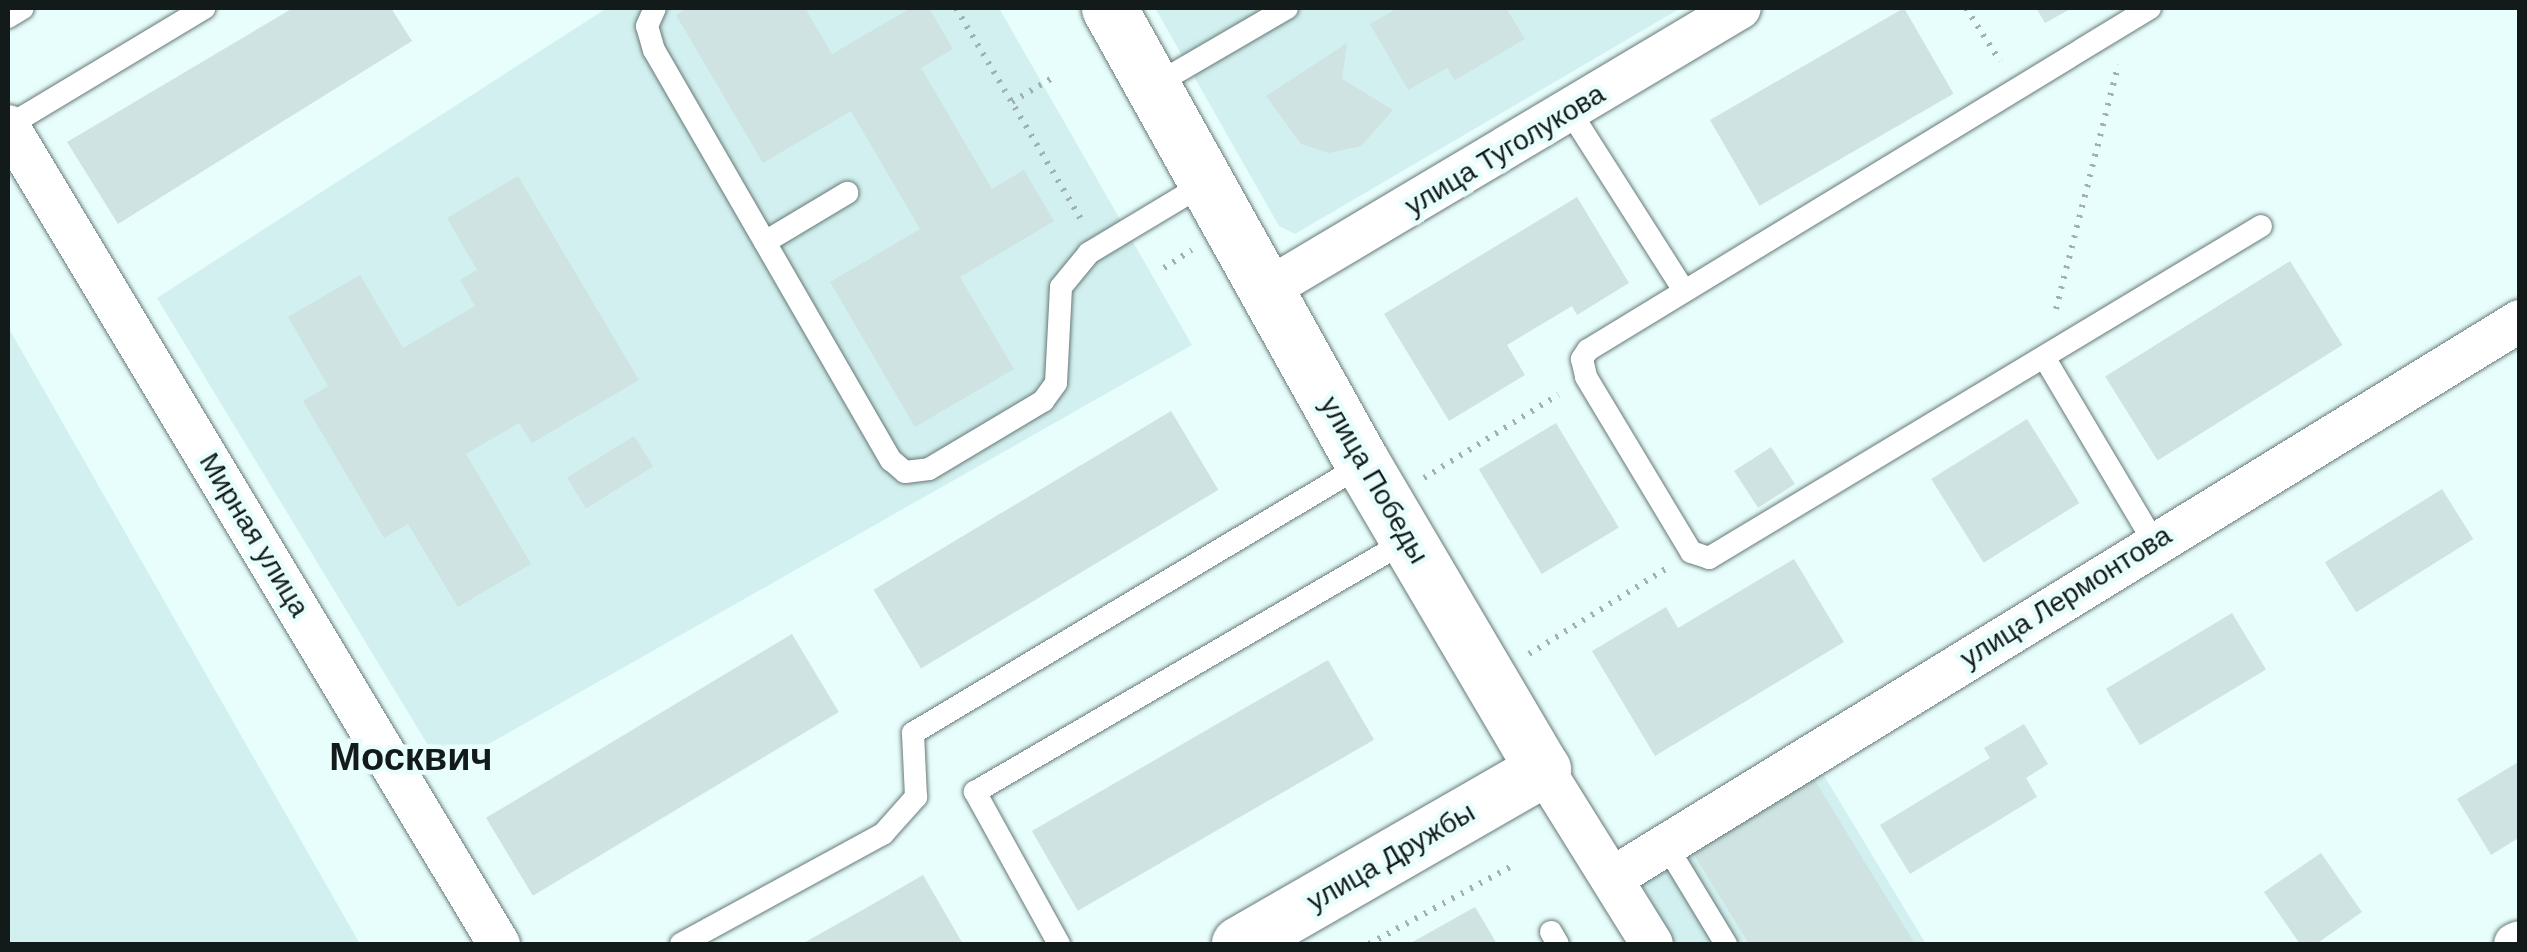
<!DOCTYPE html>
<meta charset="utf-8">
<style>
body{margin:0}
#map{position:relative;width:2527px;height:952px;overflow:hidden;background:#e8fefd;font-family:"DM Sans",sans-serif}
div>[style]{position:absolute}
[style*='--x']{left:calc(var(--x)*1px);top:calc(var(--y)*1px);width:calc(var(--w)*1px);rotate:calc(var(--a)*1deg)}
.built>*{inset:0;background:#d2f0ef}
.building>*{inset:0;background:#cee3e2;transform-origin:0 0}
.path>*{height:6px;margin-top:-3px;transform-origin:0;background:repeating-linear-gradient(90deg,#a0b1b0 0 2.5px,transparent 0 10.5px)}
.roads{filter:drop-shadow(0 0 2px #667978) drop-shadow(0 0 2px #667978)}
.lane>*{height:22px;margin:-11px;padding:0 11px;transform-origin:11px;border-radius:11px;background:#fff}
.street>*{height:42px;margin:-21px;padding:0 21px;transform-origin:21px;border-radius:21px;background:#fff}
.secondary>*{height:55px;margin:-27.5px;padding:0 27.5px;transform-origin:27.5px;border-radius:27.5px;background:#fff}
span{translate:-50% -50%;white-space:nowrap;text-align:center;line-height:1.15;-webkit-text-stroke:9px #e8fefd;paint-order:stroke}
.street-label{font-size:28px;color:#131b1a}
.district-label{font-size:38px;color:#131b1a;font-weight:700}
.frame{position:absolute;inset:0;border:10px solid #131b1a;pointer-events:none}
</style>
<div id="map">
<div class="built">
<i style="clip-path:polygon(607px 8px,999px 8px,1192px 345px,443px 770px,157px 298px)"></i>
<i style="clip-path:polygon(1155px 8px,1681px 8px,1295px 234px,1279px 226px)"></i>
<i style="clip-path:polygon(8px 327px,360px 944px,8px 944px)"></i>
<i style="clip-path:polygon(1817px 764px,1926px 944px,1676px 944px,1636px 875px)"></i>
</div>
<div class="building">
<i style="clip-path:polygon(293px 8px,391px 8px,412px 41px,118px 224px,67px 142px)"></i>
<i style="clip-path:polygon(688px 8px,805px 8px,832px 54px,911px 8px,929px 8px,953px 49px,921px 68px,992px 189px,1024px 170px,1054px 221px,960px 277px,1014px 369px,915px 427px,830px 282px,920px 229px,851px 111px,763px 163px,676px 15px)"></i>
<i style="clip-path:polygon(1398px 8px,1506px 8px,1525px 39px,1455px 80px,1447px 68px,1408px 90px,1370px 24px)"></i>
<i style="left:1904px;top:8px;width:99px;height:224px;rotate:60deg"></i>
<i style="clip-path:polygon(2036px 8px,2072px 8px,2045px 23px)"></i>
<i style="clip-path:polygon(1347px 43px,1342px 79px,1393px 110px,1361px 146px,1329px 153px,1301px 144px,1266px 96px)"></i>
<i style="clip-path:polygon(518px 176px,639px 380px,532px 443px,519px 423px,466px 454px,531px 564px,458px 607px,408px 524px,384px 538px,303px 401px,328px 386px,288px 317px,360px 275px,403px 348px,475px 306px,460px 280px,477px 270px,447px 218px)"></i>
<i style="clip-path:polygon(1577px 197px,1629px 283px,1577px 315px,1572px 306px,1507px 345px,1525px 375px,1449px 421px,1384px 314px)"></i>
<i style="left:2290px;top:261px;width:99px;height:218px;rotate:58deg"></i>
<i style="left:1171px;top:411px;width:92px;height:347px;rotate:59deg"></i>
<i style="left:2027px;top:419px;width:99px;height:113px;rotate:58deg"></i>
<i style="left:1556px;top:423px;width:122px;height:90px;rotate:59deg"></i>
<i style="left:634px;top:436px;width:36px;height:79px;rotate:58deg"></i>
<i style="left:1771px;top:447px;width:44px;height:44px;rotate:57deg"></i>
<i style="left:2442px;top:489px;width:59px;height:138px;rotate:58deg"></i>
<i style="clip-path:polygon(1794px 559px,1844px 642px,1655px 756px,1592px 651px,1666px 607px,1678px 628px)"></i>
<i style="left:2232px;top:613px;width:66px;height:147px;rotate:59deg"></i>
<i style="left:792px;top:634px;width:91px;height:357px;rotate:59deg"></i>
<i style="left:1328px;top:660px;width:92px;height:342px;rotate:60deg"></i>
<i style="clip-path:polygon(2024px 724px,2048px 764px,2026px 778px,2037px 797px,1910px 874px,1880px 825px,1990px 758px,1984px 748px)"></i>
<i style="clip-path:polygon(2520px 761px,2520px 837px,2491px 855px,2457px 799px)"></i>
<i style="clip-path:polygon(1814px 779px,1915px 944px,1749px 944px,1693px 853px)"></i>
<i style="clip-path:polygon(2321px 853px,2362px 912px,2316px 944px,2300px 944px,2264px 892px)"></i>
<i style="clip-path:polygon(923px 875px,963px 944px,802px 944px,873px 904px)"></i>
<i style="clip-path:polygon(1475px 907px,1497px 944px,1409px 944px)"></i>
</div>
<div class="path">
<i style="--x:956;--y:8;--w:247;--a:59.4"></i>
<i style="--x:1966;--y:8;--w:63;--a:57.3"></i>
<i style="--x:1012;--y:102;--w:49;--a:-30.8"></i>
<i style="--x:1164;--y:268;--w:33;--a:-33"></i>
<i style="--x:2056;--y:309;--w:252;--a:-75.7"></i>
<i style="--x:1424;--y:478;--w:158;--a:-31.8"></i>
<i style="--x:1529;--y:654;--w:163;--a:-31.9"></i>
<i style="--x:1369;--y:944;--w:163;--a:-28.6"></i>
</div>
<div class="roads">
<div class="lane">
<i style="--x:655;--y:8;--w:20;--a:114"></i>
<i style="--x:647;--y:26;--w:25;--a:74"></i>
<i style="--x:654;--y:50;--w:474;--a:60"></i>
<i style="--x:891;--y:460;--w:18;--a:41"></i>
<i style="--x:905;--y:472;--w:24;--a:-7"></i>
<i style="--x:929;--y:469;--w:133;--a:-30.8"></i>
<i style="--x:1043;--y:401;--w:22;--a:-54"></i>
<i style="--x:1056;--y:383;--w:96;--a:-87"></i>
<i style="--x:1061;--y:287;--w:44;--a:-50.5"></i>
<i style="--x:1089;--y:253;--w:138;--a:-31"></i>
<i style="--x:2150;--y:8;--w:658;--a:148.68"></i>
<i style="--x:1588;--y:350;--w:11;--a:124"></i>
<i style="--x:1582;--y:359;--w:18;--a:77"></i>
<i style="--x:1586;--y:377;--w:204;--a:59"></i>
<i style="--x:1691;--y:552;--w:19;--a:18"></i>
<i style="--x:1709;--y:558;--w:644;--a:-31.02"></i>
<i style="--x:8;--y:17;--w:17;--a:-31"></i>
<i style="--x:1153;--y:86;--w:155;--a:-30.2"></i>
<i style="--x:1569;--y:110;--w:212;--a:57.5"></i>
<i style="--x:8;--y:126;--w:229;--a:-31"></i>
<i style="--x:765;--y:242;--w:96;--a:-30.9"></i>
<i style="--x:2044;--y:357;--w:215;--a:59.3"></i>
<i style="--x:1666;--y:845;--w:116;--a:58.8"></i>
<i style="--x:1551;--y:932;--w:14;--a:60"></i>
<i style="--x:681;--y:944;--w:230;--a:-28.6"></i>
<i style="--x:883;--y:834;--w:50;--a:-48.3"></i>
<i style="--x:916;--y:797;--w:64;--a:-92.7"></i>
<i style="--x:913;--y:733;--w:523;--a:-30.83"></i>
<i style="--x:1059;--y:944;--w:174;--a:-118.9"></i>
<i style="--x:975;--y:792;--w:501;--a:-30.2"></i>
</div>
<div class="street">
<i style="--x:8;--y:126;--w:954;--a:59.03"></i>
<i style="--x:1268;--y:289;--w:549;--a:-30.77"></i>
<i style="--x:1543;--y:769;--w:206;--a:58.1"></i>
<i style="--x:1614;--y:877;--w:1063;--a:-31.54"></i>
<i style="--x:2515;--y:944;--w:5;--a:-22"></i>
</div>
<div class="secondary">
<i style="--x:1109;--y:8;--w:522;--a:60.88"></i>
<i style="--x:1363;--y:464;--w:354;--a:59.5"></i>
<i style="--x:1543;--y:769;--w:351;--a:150.1"></i>
</div>
</div>
<div class="street-label">
<span style="left:1505px;top:150px;rotate:-31deg">улица Туголукова</span>
<span style="left:1374px;top:480px;rotate:60deg">улица Победы</span>
<span style="left:254px;top:535px;rotate:59deg">Мирная улица</span>
<span style="left:2066px;top:597px;rotate:-32deg">улица Лермонтова</span>
<span style="left:1391px;top:857px;rotate:-30deg">улица Дружбы</span>
</div>
<div class="district-label">
<span style="left:411px;top:758px">Москвич</span>
</div>
<div class="frame"></div>
</div>
